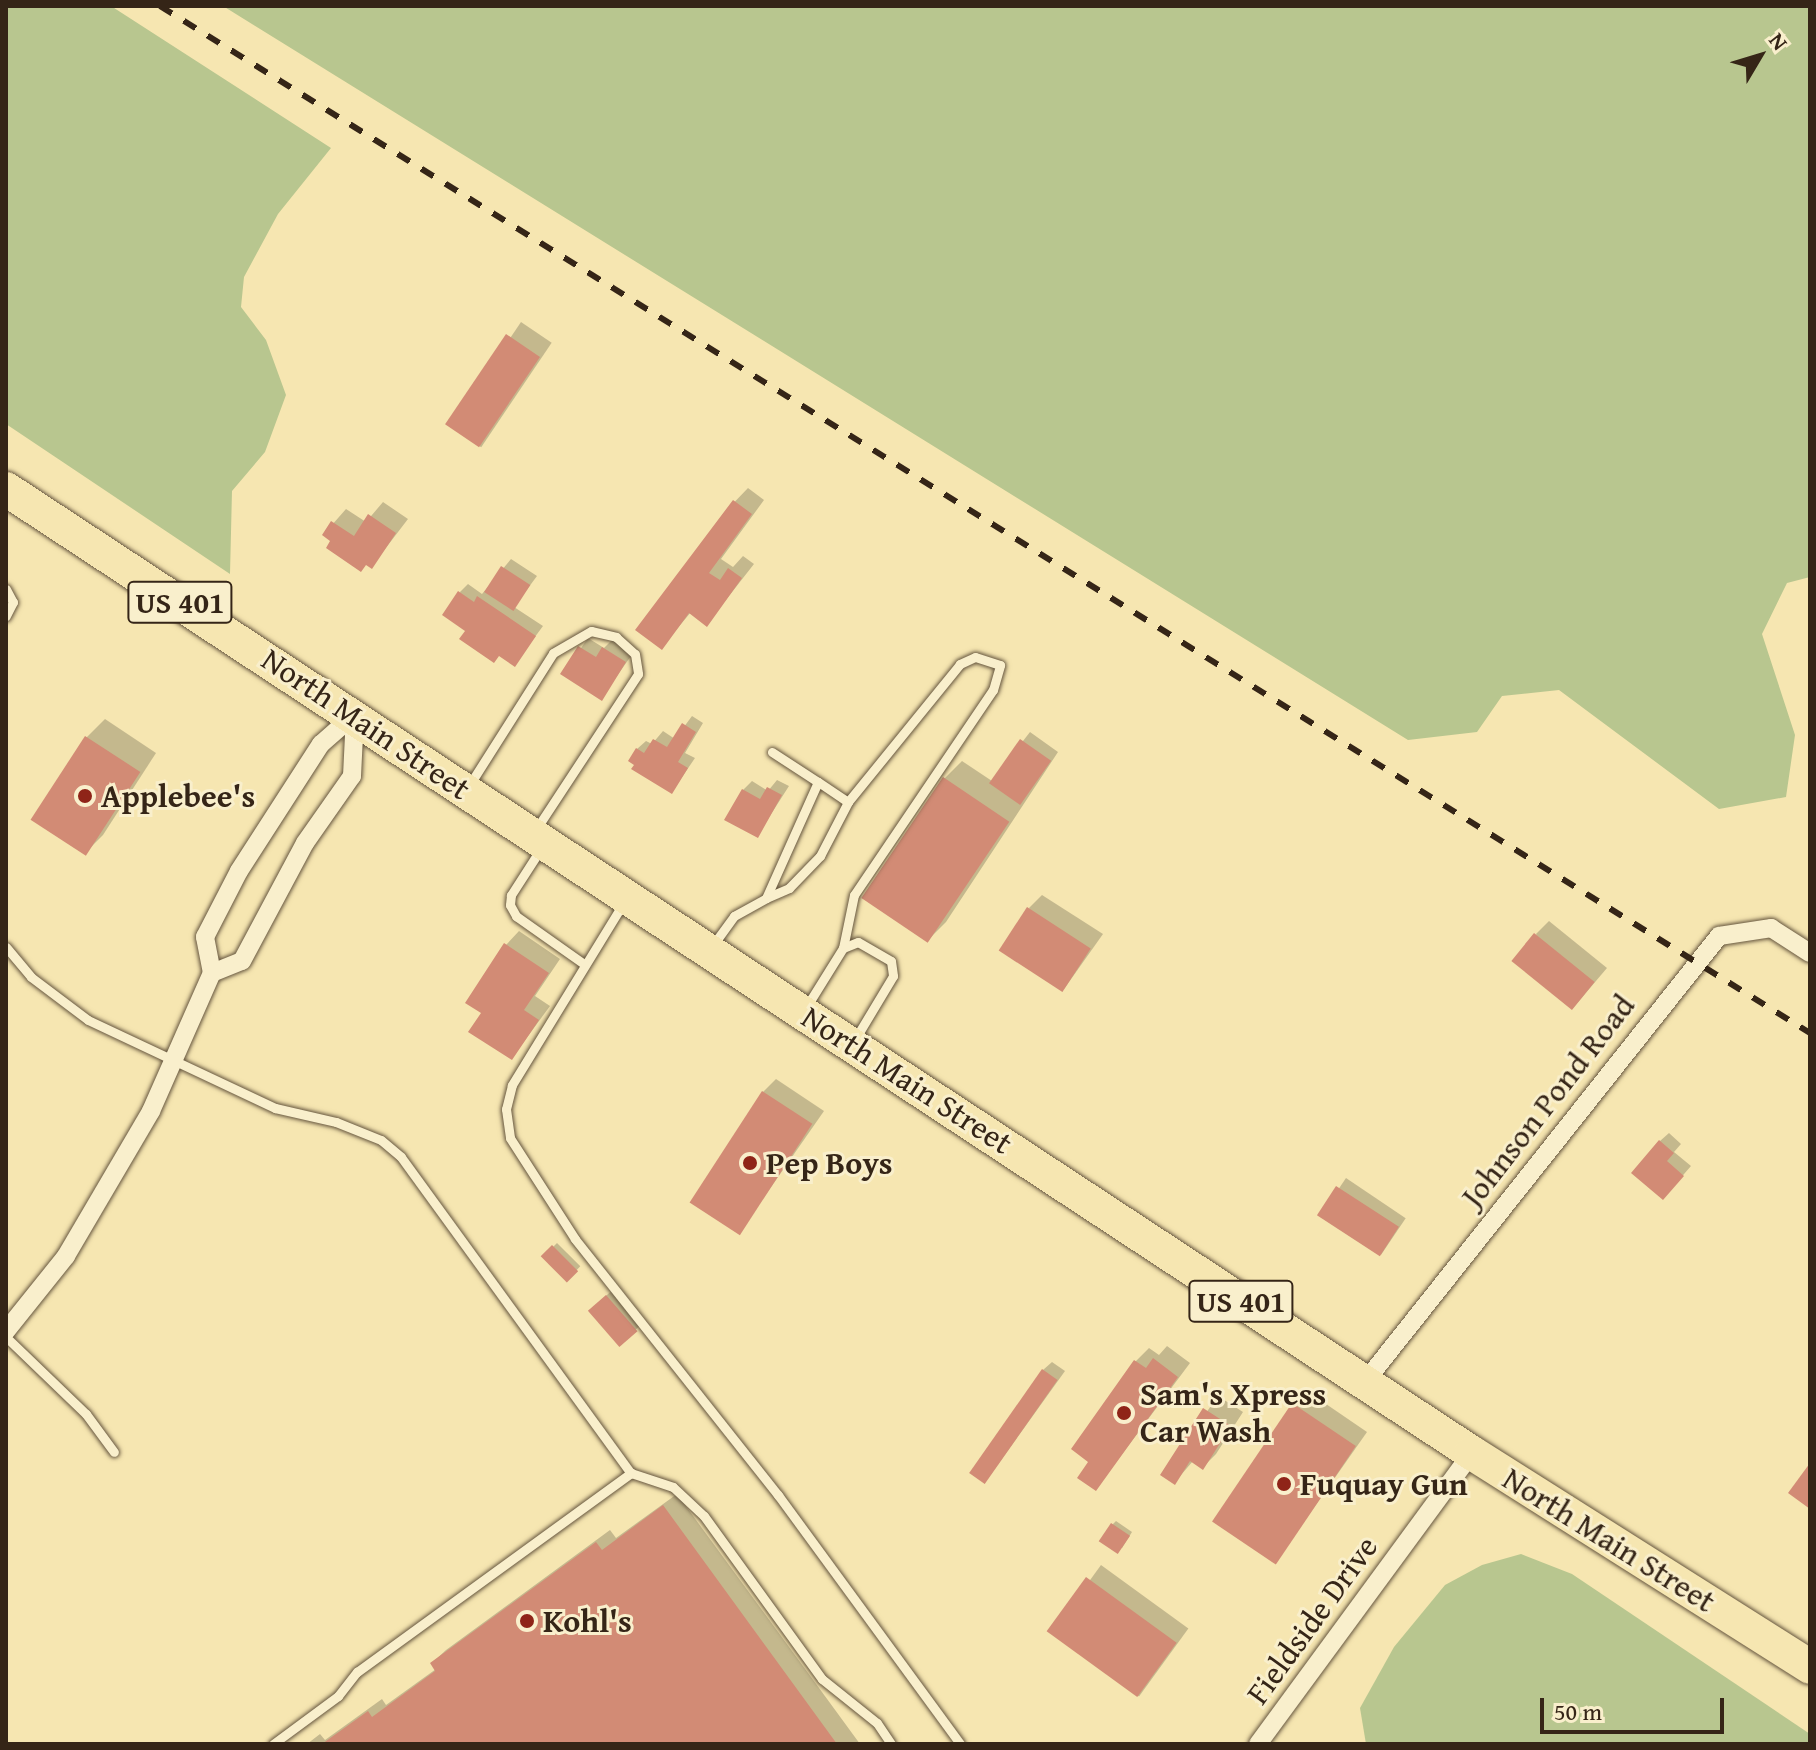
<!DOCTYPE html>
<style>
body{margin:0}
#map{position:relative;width:1816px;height:1750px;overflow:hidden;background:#f6e6b1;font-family:"Gentium Book Plus",serif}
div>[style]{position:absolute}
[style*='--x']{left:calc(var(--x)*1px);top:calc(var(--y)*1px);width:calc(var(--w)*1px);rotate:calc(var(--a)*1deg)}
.green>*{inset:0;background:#b8c68f}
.shadow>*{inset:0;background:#0003;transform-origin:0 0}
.building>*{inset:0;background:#d28b75;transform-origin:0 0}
.roads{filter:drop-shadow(0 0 2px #65553e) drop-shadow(0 0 2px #65553e)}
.lane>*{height:9px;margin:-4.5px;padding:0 4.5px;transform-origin:4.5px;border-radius:4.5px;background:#f9efcc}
.street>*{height:18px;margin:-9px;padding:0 9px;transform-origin:9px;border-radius:9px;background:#f9efcc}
.highway>*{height:34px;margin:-17px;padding:0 17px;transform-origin:17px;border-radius:17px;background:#f6e6b1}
.rail>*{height:6px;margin-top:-3px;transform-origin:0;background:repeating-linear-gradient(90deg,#352517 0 14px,transparent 0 28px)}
.dots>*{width:22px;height:22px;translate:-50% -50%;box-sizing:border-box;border:4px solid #f9efcc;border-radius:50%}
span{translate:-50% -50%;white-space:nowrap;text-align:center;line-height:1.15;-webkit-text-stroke:6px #f9efcc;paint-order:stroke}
.shield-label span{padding:2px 6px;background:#f9efcc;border:2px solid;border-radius:6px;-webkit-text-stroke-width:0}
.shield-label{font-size:30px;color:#352517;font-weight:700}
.street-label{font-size:32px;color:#352517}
.poi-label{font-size:32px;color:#352517;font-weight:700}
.left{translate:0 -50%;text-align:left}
.frame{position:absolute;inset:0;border:8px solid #352517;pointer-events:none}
.north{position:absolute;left:1720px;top:16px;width:80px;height:80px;-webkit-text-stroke:6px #f9efcc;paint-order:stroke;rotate:52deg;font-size:22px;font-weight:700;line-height:32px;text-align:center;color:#352517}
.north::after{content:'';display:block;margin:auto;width:28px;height:36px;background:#352517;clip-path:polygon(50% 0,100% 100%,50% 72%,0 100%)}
.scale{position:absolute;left:1540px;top:1698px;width:184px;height:36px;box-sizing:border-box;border:4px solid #352517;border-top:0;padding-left:10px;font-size:24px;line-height:28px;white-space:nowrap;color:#352517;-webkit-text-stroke:6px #f9efcc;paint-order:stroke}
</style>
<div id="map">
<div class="green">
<i style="clip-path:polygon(6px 6px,111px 6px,331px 148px,278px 214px,244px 277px,241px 307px,266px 340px,286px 395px,265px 452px,232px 491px,230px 574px,6px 424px)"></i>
<i style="clip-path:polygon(223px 6px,1810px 6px,1810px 577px,1787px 583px,1762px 634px,1795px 735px,1786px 797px,1719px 809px,1559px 690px,1502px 696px,1477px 732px,1408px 740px)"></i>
<i style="clip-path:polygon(1521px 1554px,1572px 1574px,1810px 1734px,1810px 1744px,1366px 1744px,1360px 1708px,1394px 1647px,1445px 1585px,1482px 1565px)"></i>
</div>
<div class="shadow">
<i style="left:521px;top:322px;width:37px;height:126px;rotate:34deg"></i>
<i style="clip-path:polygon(748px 488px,764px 500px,721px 559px,733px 567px,743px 556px,754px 564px,707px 624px,691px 612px,662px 647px,638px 630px,723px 514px)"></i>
<i style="clip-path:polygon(383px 502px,408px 519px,372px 566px,324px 534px,346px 509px,366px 522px)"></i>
<i style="clip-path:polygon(511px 559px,537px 576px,514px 607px,543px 626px,515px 664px,467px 630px,460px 592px,468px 584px,482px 594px)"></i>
<i style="clip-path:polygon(588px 638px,604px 648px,612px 640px,633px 653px,601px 699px,563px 674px)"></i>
<i style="clip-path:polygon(692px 716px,703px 723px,685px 753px,695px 758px,672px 792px,637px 749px,646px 741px,652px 744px,663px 731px,675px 739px)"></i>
<i style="clip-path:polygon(105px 719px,156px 753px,103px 835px,85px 853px,33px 819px,87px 737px)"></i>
<i style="clip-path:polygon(1030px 732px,1058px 752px,946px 922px,928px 940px,944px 779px,962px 761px,992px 781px)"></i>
<i style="clip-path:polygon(777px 780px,789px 786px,757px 836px,743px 790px,752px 781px,768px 791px)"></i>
<i style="clip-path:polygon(1042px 895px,1103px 934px,1064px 989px,1029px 908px)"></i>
<i style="clip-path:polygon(1549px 921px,1607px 968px,1573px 1008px,1536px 934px)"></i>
<i style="clip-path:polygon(519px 931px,560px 959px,535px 996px,550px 1006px,512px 1058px,484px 1013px,506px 945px)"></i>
<i style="clip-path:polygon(776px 1079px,824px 1111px,739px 1233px,763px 1092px)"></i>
<i style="clip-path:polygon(1669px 1133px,1681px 1144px,1674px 1152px,1691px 1166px,1671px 1189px,1660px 1141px)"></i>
<i style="left:1346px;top:1178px;width:72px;height:44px;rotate:34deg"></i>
<i style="left:557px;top:1243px;width:33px;height:20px;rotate:45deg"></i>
<i style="clip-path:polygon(615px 1288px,644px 1322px,620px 1344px,599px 1302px)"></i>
<i style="clip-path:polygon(1167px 1346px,1190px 1363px,1096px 1489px,1091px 1461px,1073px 1449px,1136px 1361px,1149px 1348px,1159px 1355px)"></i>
<i style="clip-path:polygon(1052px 1362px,1065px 1371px,986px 1481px,1043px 1370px)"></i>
<i style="clip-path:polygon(1307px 1391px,1367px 1432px,1275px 1563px,1294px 1404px)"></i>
<i style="clip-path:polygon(1218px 1396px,1243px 1412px,1216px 1454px,1203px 1467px,1193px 1461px,1175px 1482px,1162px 1475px)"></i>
<i style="clip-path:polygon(677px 1494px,860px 1744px,307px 1744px,320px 1734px,325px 1740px,382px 1699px,386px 1705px,436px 1669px,432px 1663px,446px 1650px,610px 1530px,616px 1538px)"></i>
<i style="clip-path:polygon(1116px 1521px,1132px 1532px,1122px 1548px,1112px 1525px)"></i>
<i style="left:1101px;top:1565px;width:108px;height:84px;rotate:36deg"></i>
</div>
<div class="building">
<i style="left:506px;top:334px;width:41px;height:109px;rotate:34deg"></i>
<i style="clip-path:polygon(733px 500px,752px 514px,709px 573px,720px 580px,728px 568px,742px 578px,707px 627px,689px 613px,662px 650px,635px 630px)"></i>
<i style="clip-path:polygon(368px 514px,396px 533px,372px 569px,366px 565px,361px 572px,326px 548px,330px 541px,322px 535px,331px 521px,354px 536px)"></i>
<i style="left:501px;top:566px;width:35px;height:31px;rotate:33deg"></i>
<i style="clip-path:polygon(458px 591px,474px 602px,477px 596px,536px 636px,515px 667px,499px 656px,494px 663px,459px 639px,465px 631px,442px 615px)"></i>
<i style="clip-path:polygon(578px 646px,596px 657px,602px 647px,626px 662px,602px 701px,560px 674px)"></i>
<i style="clip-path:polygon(682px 723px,696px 732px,678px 762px,688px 768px,672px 794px,631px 769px,634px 765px,628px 761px,636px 748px,644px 753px,653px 739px,667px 747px)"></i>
<i style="left:85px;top:736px;width:66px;height:100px;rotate:33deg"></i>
<i style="left:1020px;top:739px;width:38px;height:54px;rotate:35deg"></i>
<i style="left:943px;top:777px;width:80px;height:146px;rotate:34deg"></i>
<i style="clip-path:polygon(767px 787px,782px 795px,758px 838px,724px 820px,742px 789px,760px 799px)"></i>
<i style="left:1027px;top:907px;width:76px;height:52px;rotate:33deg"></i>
<i style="left:1534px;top:933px;width:78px;height:36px;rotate:39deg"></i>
<i style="clip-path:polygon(504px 943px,549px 973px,524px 1010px,539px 1020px,512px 1060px,468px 1032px,481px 1013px,465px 1003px)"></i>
<i style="left:762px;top:1091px;width:60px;height:133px;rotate:33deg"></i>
<i style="clip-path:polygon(1659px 1140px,1674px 1153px,1667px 1161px,1684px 1176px,1663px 1200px,1631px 1173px)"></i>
<i style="left:1336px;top:1186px;width:75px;height:35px;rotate:33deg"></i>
<i style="left:552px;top:1245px;width:37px;height:16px;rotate:45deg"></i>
<i style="left:606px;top:1295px;width:48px;height:24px;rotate:49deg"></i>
<i style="clip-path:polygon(1153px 1358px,1178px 1377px,1096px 1491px,1077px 1478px,1088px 1462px,1071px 1449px,1134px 1360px,1146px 1368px)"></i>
<i style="left:1042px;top:1369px;width:19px;height:127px;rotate:35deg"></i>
<i style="left:1292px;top:1403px;width:77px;height:143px;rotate:34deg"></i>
<i style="clip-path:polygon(1203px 1408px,1231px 1426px,1203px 1470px,1190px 1461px,1175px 1485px,1160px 1475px)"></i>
<i style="clip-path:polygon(1810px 1463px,1810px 1509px,1788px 1493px)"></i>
<i style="clip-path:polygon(663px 1505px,837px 1744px,322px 1744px,368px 1711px,372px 1717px,435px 1671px,430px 1663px,596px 1542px,602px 1550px)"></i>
<i style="left:1111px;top:1523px;width:23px;height:22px;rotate:34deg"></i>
<i style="left:1086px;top:1577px;width:112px;height:67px;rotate:36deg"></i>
</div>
<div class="roads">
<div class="lane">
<i style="--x:6;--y:589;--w:15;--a:62"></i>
<i style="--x:13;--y:602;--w:16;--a:117"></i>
<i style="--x:470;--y:784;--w:155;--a:-57.6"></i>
<i style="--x:553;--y:653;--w:44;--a:-30.1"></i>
<i style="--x:591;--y:631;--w:26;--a:13"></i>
<i style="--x:616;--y:637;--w:25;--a:42"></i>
<i style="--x:635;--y:654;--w:20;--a:81"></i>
<i style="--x:638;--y:674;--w:188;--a:123.3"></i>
<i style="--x:540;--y:850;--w:54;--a:122.8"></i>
<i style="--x:511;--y:895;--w:10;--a:96"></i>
<i style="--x:510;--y:905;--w:13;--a:61"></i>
<i style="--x:516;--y:916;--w:83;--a:35.2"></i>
<i style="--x:766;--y:898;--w:25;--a:-23"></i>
<i style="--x:789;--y:888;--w:45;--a:-45.9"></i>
<i style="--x:820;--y:856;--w:61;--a:-62.6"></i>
<i style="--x:848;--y:802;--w:36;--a:-146"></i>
<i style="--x:624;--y:902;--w:215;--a:121.5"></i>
<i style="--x:512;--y:1085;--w:25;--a:104"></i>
<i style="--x:506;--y:1109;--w:29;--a:82"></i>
<i style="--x:510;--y:1138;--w:120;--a:57.2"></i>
<i style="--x:575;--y:1239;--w:327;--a:51.6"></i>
<i style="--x:778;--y:1495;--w:308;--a:53.8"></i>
<i style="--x:713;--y:945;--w:36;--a:-54"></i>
<i style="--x:734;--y:916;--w:37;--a:-29"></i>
<i style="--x:766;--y:898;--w:127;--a:-65.9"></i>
<i style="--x:818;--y:782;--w:55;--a:-146.9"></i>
<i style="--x:6;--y:947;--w:39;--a:50"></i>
<i style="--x:31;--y:977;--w:71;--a:37"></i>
<i style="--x:88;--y:1020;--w:207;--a:25.2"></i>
<i style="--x:275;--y:1108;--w:63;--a:12.9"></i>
<i style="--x:336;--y:1122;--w:48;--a:21.8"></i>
<i style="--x:381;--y:1140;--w:26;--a:40"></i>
<i style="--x:401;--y:1157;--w:391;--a:54"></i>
<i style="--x:843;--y:948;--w:16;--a:-22"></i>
<i style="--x:858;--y:942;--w:38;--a:30"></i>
<i style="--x:891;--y:961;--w:15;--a:82"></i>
<i style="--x:893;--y:976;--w:76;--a:121"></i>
<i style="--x:805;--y:1009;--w:72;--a:-58.1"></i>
<i style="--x:843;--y:948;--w:54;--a:-78.3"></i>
<i style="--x:854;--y:895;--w:248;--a:-55.9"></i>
<i style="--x:993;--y:690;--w:26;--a:-74"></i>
<i style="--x:1000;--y:665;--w:26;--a:-162"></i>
<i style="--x:975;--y:657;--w:17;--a:155"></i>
<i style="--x:960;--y:664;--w:178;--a:129.1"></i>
<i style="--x:6;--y:1337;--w:111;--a:43.9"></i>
<i style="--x:86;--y:1414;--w:47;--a:53.6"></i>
<i style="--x:273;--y:1744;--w:81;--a:-36.4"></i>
<i style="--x:338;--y:1696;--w:31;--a:-52"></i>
<i style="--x:357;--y:1672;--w:339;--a:-36"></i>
<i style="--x:631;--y:1473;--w:44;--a:18.4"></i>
<i style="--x:673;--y:1487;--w:42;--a:43.1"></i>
<i style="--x:704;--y:1516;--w:201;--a:54.1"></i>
<i style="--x:822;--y:1679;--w:70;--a:38.7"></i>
<i style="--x:877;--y:1723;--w:25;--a:56"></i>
</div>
<div class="street">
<i style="--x:212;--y:973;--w:32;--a:-22"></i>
<i style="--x:242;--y:961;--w:134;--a:-61.9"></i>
<i style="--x:305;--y:843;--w:82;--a:-55"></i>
<i style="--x:352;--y:776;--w:62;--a:-87.2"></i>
<i style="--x:6;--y:1331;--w:96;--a:-51.3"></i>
<i style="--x:66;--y:1256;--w:168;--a:-59.6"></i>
<i style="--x:151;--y:1111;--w:151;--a:-66.2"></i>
<i style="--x:212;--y:973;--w:37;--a:-101"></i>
<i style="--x:205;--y:937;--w:74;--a:-62.7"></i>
<i style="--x:239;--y:871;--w:151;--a:-57.2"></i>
<i style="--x:321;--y:744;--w:45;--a:-41.4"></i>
<i style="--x:1364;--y:1383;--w:571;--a:-51.54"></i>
<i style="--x:1719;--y:936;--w:53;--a:-8.7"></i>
<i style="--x:1771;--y:928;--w:46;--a:32.7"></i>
<i style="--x:1258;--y:1744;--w:361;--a:-53.7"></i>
</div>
<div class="highway">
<i style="--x:6;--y:489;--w:1755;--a:33.33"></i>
<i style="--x:1472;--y:1453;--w:400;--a:32.3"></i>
</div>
</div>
<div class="rail">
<i style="--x:160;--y:6;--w:1944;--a:31.9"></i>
</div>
<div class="dots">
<i style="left:85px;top:796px;background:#8f2418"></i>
<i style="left:750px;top:1163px;background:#8f2418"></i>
<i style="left:1124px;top:1413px;background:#8f2418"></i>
<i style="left:1284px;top:1484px;background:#8f2418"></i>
<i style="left:527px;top:1621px;background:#8f2418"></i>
</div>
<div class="shield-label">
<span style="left:180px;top:602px">US 401</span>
<span style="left:1241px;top:1301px">US 401</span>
</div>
<div class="street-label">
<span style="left:366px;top:724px;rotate:34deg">North Main Street</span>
<span style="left:907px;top:1080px;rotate:33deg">North Main Street</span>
<span style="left:1548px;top:1101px;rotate:-52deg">Johnson Pond Road</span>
<span style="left:1609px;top:1540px;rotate:32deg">North Main Street</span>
<span style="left:1312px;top:1620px;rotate:-54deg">Fieldside Drive</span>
</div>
<div class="poi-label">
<span class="left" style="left:101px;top:796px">Applebee's</span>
<span class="left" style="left:766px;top:1163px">Pep Boys</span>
<span class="left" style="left:1140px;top:1413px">Sam's Xpress<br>Car Wash</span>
<span class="left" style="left:1300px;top:1484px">Fuquay Gun</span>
<span class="left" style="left:543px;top:1621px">Kohl's</span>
</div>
<div class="frame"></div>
<div class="north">N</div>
<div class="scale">50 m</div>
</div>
